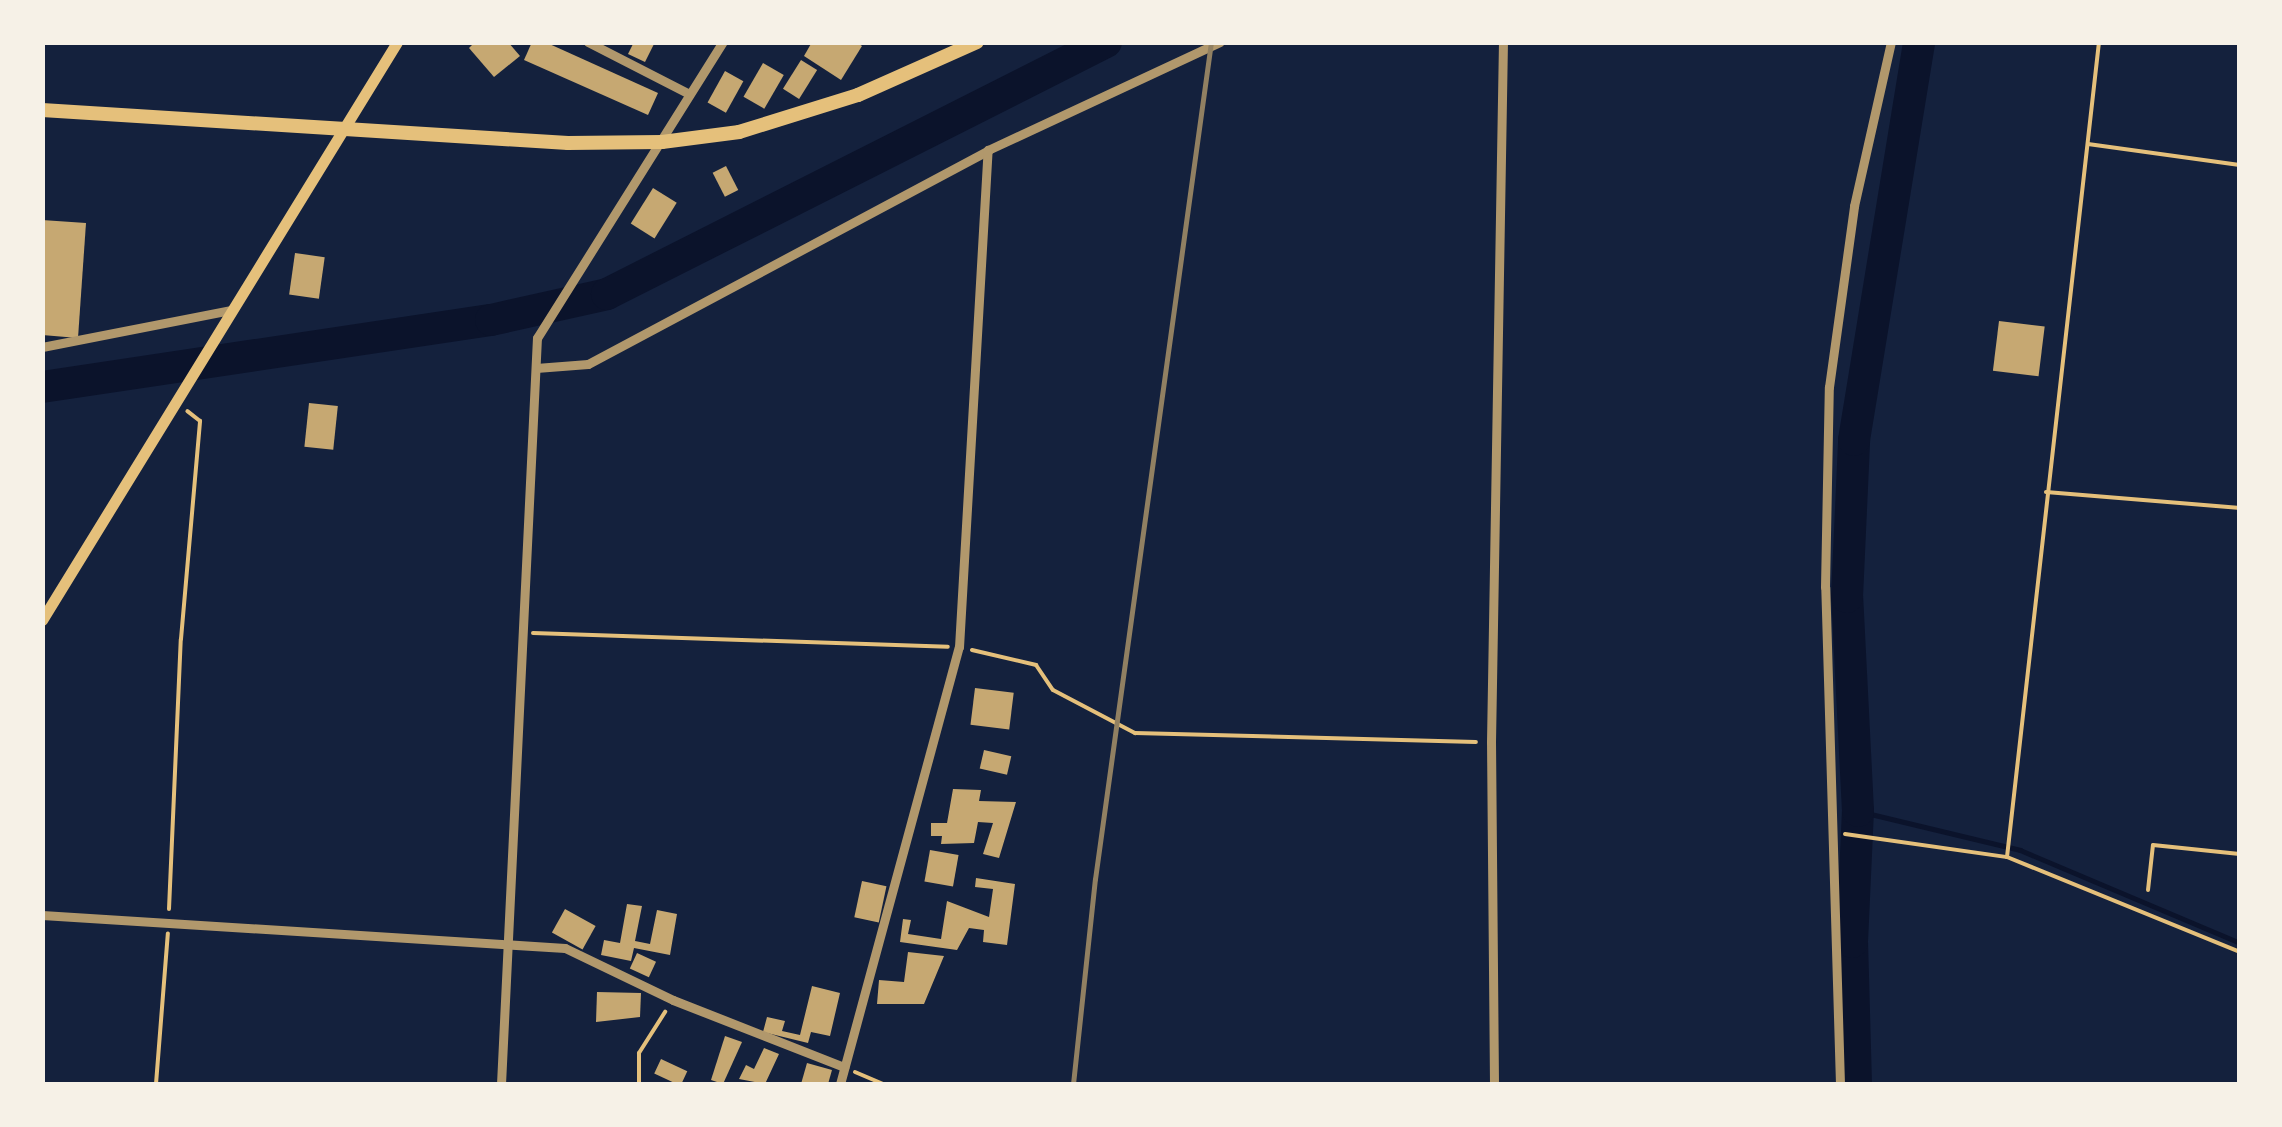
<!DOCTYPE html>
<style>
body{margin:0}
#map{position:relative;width:2282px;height:1127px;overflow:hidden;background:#14213d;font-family:"Space Grotesk",sans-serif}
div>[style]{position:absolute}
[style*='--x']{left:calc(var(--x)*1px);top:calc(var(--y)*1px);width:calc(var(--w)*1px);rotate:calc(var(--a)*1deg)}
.stream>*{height:5px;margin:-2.5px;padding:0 2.5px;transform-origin:2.5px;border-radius:2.5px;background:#0b132b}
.river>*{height:32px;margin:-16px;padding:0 16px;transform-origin:16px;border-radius:16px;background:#0b132b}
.building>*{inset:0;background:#c6a872;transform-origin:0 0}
.path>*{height:4px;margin:-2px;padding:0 2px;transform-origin:2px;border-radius:2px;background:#e5c07b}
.minor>*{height:9px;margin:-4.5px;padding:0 4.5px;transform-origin:4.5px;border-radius:4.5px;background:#b1986c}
.secondary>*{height:11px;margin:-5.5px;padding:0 5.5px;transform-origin:5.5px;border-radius:5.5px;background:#e5c07b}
.primary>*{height:14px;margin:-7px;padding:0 7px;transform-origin:7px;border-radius:7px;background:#e5c07b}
.rail>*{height:5px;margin:-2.5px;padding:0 2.5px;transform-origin:2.5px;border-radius:2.5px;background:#918062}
span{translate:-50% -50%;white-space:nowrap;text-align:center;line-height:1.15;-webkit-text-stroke:10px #f6f1e7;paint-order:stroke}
.frame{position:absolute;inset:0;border:45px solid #f6f1e7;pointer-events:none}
</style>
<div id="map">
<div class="stream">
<i style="--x:1858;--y:811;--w:167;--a:13.5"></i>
<i style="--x:2020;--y:850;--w:239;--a:22.9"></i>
</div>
<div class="river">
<i style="--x:42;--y:387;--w:454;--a:-8.5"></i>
<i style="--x:491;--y:320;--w:119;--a:-12.6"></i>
<i style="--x:607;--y:294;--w:559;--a:-26.79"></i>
<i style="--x:1856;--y:1084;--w:142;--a:-91.6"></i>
<i style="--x:1852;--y:942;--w:131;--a:-87.4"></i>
<i style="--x:1858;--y:811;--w:214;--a:-92.9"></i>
<i style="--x:1847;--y:597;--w:157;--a:-87.4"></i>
<i style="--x:1854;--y:440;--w:403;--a:-80.7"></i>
</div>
<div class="building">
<i style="clip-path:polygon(475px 42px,508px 42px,520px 56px,494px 77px,469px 48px)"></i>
<i style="clip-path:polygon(532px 42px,545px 42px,658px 93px,648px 115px,524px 60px)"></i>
<i style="clip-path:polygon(634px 42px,655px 42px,645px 62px,628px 54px)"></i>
<i style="clip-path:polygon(812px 42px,856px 42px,862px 46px,841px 80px,804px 56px)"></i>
<i style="left:801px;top:60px;width:19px;height:34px;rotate:32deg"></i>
<i style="left:763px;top:63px;width:24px;height:39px;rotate:30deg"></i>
<i style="left:725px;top:71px;width:21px;height:36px;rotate:29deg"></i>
<i style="left:726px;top:166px;width:27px;height:15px;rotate:63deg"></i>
<i style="left:653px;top:188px;width:28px;height:42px;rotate:32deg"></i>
<i style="clip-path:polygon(42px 220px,86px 223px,78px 338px,42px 335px)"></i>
<i style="left:295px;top:253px;width:30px;height:42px;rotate:8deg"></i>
<i style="left:1999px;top:321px;width:46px;height:50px;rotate:7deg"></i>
<i style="left:309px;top:403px;width:29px;height:44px;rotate:6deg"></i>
<i style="left:975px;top:688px;width:39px;height:37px;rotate:7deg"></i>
<i style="left:984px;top:750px;width:28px;height:19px;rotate:13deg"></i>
<i style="clip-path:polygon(953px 789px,981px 790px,979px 801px,1016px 802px,999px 858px,983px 854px,993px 823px,978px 822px,974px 843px,941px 844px,942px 836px,931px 836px,931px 823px,947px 823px)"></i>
<i style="left:930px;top:850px;width:29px;height:32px;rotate:10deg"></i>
<i style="clip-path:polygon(976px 878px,1015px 884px,1007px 945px,983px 942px,984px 930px,969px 928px,957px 950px,900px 942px,903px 919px,911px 920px,908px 934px,941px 939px,947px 901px,989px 917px,993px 889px,975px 887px)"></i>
<i style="left:862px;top:881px;width:25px;height:37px;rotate:12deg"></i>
<i style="clip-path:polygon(627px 904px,642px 906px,635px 941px,650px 944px,657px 910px,677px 914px,670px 955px,634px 948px,631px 961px,601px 955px,604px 940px,620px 943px)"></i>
<i style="left:565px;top:909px;width:35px;height:27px;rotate:29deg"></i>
<i style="clip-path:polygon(908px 952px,944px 956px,924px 1004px,877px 1004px,879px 980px,904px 982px)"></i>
<i style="left:637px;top:953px;width:21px;height:17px;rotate:25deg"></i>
<i style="clip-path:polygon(812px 986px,840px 993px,830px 1036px,811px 1032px,808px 1043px,763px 1032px,767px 1017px,785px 1021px,782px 1031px,800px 1035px)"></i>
<i style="clip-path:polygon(597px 992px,641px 993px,640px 1017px,596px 1022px)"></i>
<i style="clip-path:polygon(725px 1036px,742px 1042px,723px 1084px,711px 1080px)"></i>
<i style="clip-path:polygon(764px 1048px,779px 1054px,765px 1084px,739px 1079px,746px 1065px,754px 1069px)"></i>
<i style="left:661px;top:1059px;width:29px;height:16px;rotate:25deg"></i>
<i style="clip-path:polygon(807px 1063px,832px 1070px,828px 1084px,801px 1084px)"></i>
</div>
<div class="path">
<i style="--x:2088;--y:144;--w:153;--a:7.9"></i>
<i style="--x:2046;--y:492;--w:195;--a:4.7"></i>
<i style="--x:533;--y:633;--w:415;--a:1.9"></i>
<i style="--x:972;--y:650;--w:66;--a:13.2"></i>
<i style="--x:1036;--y:665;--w:30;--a:56"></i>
<i style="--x:1053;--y:690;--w:93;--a:27.7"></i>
<i style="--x:1135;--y:733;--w:341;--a:1.5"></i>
<i style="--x:1845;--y:834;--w:164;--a:8.1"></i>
<i style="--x:2007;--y:857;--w:252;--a:22.2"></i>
<i style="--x:2007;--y:857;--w:820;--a:-83.56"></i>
<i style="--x:2148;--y:890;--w:45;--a:-83.7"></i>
<i style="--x:2153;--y:845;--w:87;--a:5.9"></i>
<i style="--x:169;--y:909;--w:270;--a:-87.5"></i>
<i style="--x:181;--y:639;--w:219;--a:-85"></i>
<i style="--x:200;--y:421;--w:16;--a:-142"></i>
<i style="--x:855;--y:1072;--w:30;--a:23"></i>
<i style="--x:156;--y:1084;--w:151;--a:-85.5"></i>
<i style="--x:639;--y:1084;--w:31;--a:-90"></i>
<i style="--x:639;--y:1053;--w:49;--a:-57.6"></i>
</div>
<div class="minor">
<i style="--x:588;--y:42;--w:114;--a:27.2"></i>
<i style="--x:42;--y:347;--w:193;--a:-11.1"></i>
<i style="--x:536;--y:368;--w:52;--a:-4.4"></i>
<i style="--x:588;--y:364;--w:454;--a:-28.1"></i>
<i style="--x:988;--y:150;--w:256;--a:-25"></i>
<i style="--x:42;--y:915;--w:524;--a:3.61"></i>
<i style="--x:565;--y:948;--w:120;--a:25.7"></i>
<i style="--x:673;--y:1000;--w:184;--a:21.4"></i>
<i style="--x:501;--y:1084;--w:747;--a:-87.24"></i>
<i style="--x:537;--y:338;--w:350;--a:-57.9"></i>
<i style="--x:840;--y:1084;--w:453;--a:-74.8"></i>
<i style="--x:959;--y:647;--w:498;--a:-86.7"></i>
<i style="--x:1494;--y:1084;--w:342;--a:-90.5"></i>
<i style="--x:1491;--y:742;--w:700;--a:-89.02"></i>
<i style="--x:1840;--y:1084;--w:497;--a:-91.7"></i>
<i style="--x:1825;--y:587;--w:200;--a:-88.9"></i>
<i style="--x:1829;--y:387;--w:183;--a:-82.1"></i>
<i style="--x:1854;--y:206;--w:168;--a:-77.3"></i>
</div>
<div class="secondary">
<i style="--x:42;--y:620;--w:678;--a:-58.44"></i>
</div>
<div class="primary">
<i style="--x:42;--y:110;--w:527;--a:3.59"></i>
<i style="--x:568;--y:143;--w:94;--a:-0.6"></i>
<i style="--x:662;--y:142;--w:78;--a:-7.4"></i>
<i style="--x:739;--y:132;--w:125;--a:-17.3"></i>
<i style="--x:858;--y:95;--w:130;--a:-24"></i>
</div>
<div class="rail">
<i style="--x:1073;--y:1084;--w:206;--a:-83.9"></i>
<i style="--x:1095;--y:879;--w:845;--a:-82.11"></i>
</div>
<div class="frame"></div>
</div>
